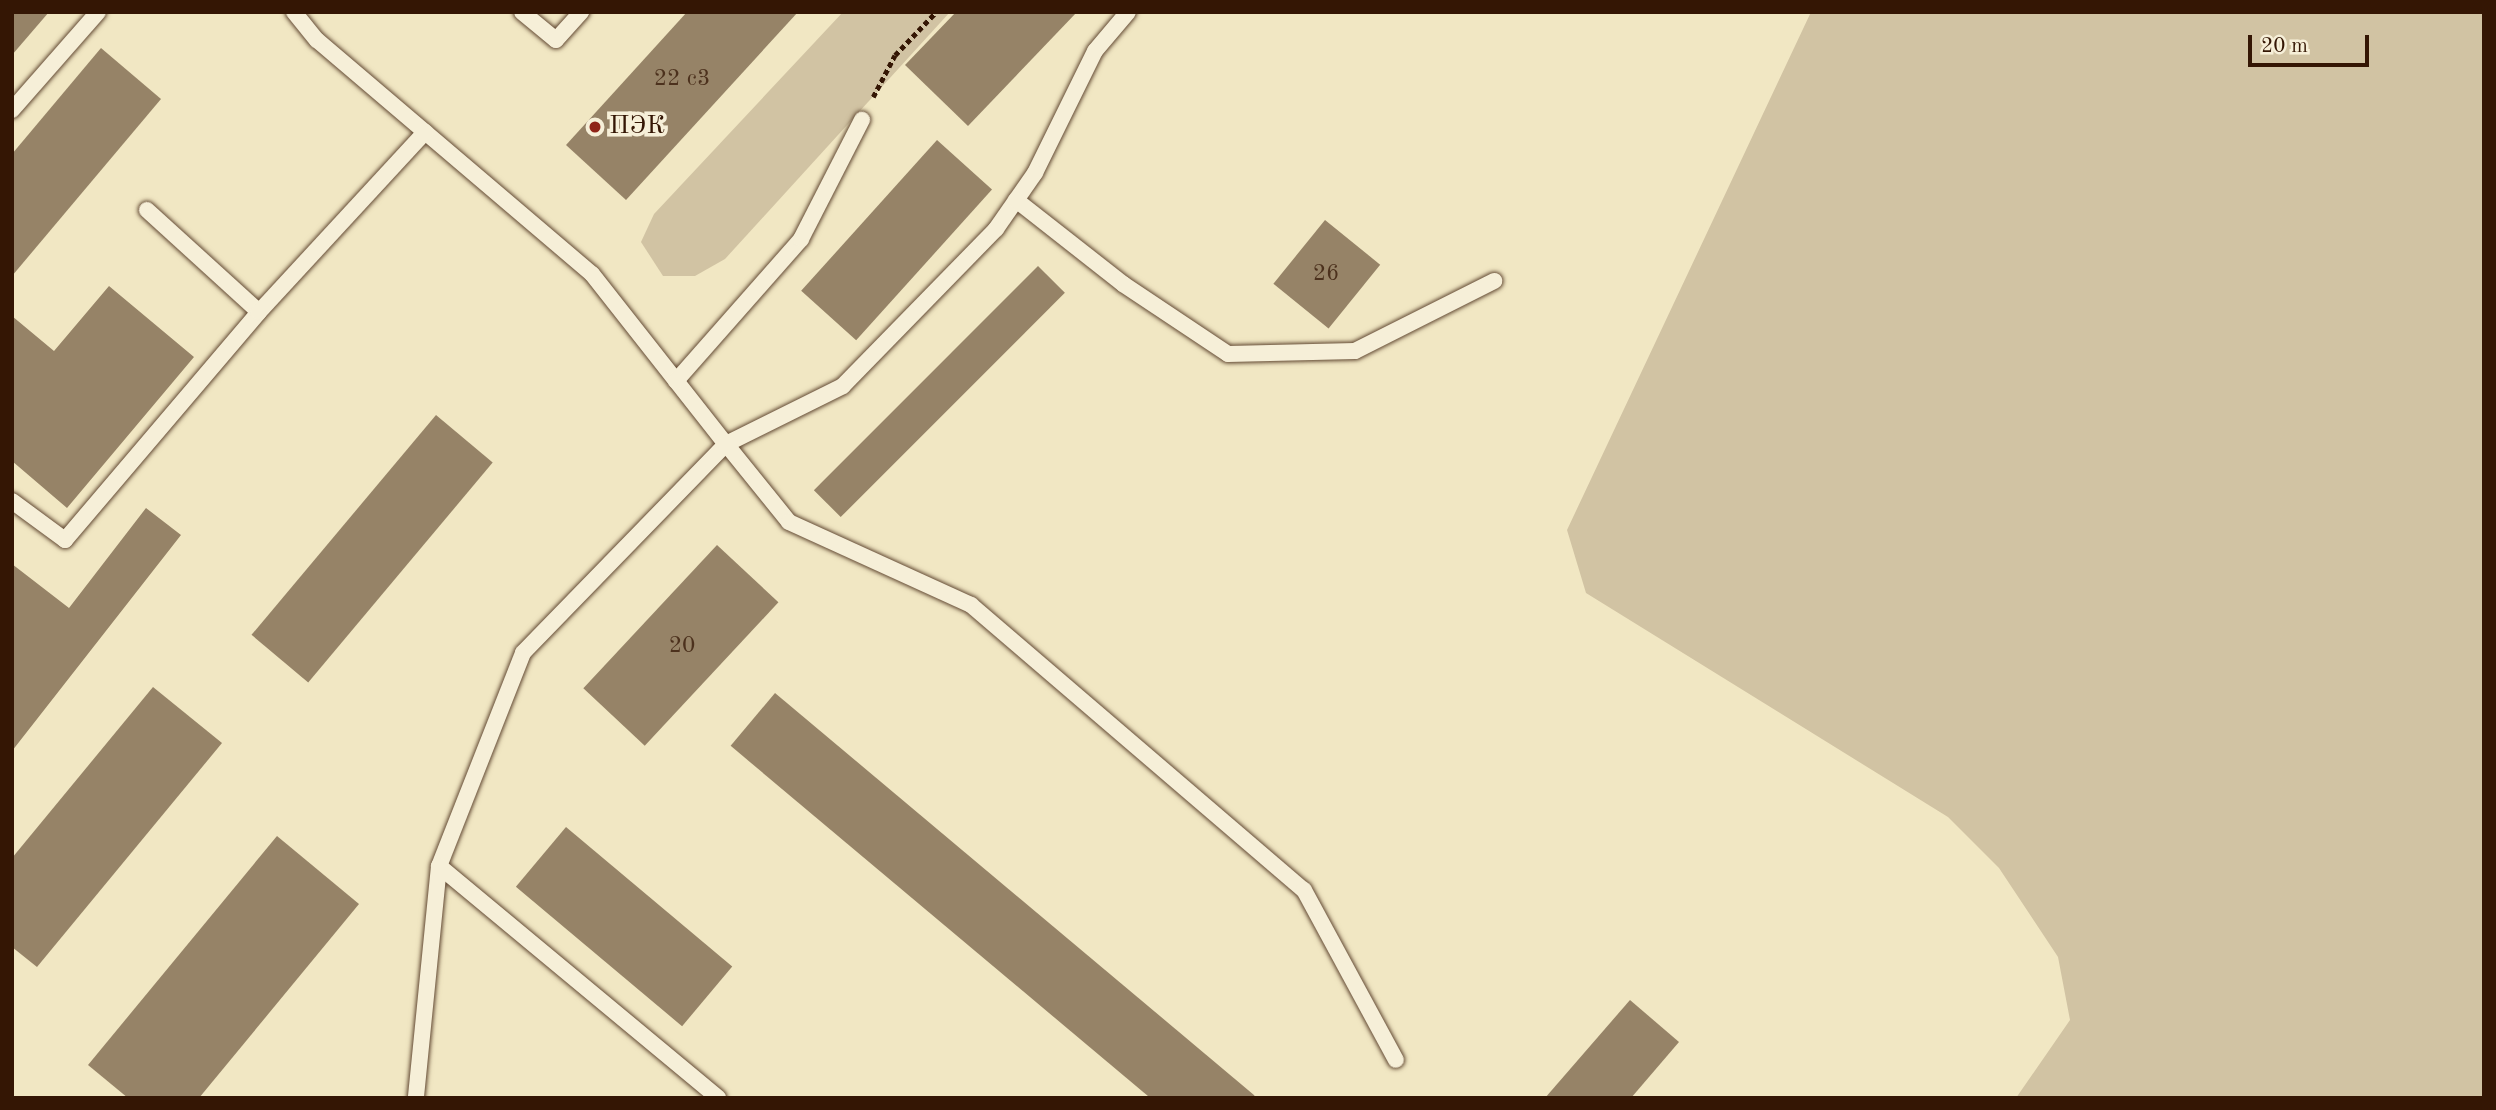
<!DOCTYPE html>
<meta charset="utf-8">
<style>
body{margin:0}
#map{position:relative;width:2496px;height:1110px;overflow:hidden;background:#f1e7c3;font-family:"Old Standard TT",serif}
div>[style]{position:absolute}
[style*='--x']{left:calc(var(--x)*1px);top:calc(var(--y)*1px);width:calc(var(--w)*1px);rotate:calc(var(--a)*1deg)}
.green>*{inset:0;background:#d1c3a3}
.building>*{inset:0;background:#968367;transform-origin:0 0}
.path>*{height:4.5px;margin-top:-2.25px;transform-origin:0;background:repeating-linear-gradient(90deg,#341604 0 5px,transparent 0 8.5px)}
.roads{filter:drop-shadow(0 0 2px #634a34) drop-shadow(0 0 2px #634a34)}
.lane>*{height:16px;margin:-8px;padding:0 8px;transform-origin:8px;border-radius:8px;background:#f6efd8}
.dots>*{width:19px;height:19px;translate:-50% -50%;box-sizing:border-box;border:4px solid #f6efd8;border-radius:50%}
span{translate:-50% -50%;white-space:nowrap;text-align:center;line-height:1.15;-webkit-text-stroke:7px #f6efd8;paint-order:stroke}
.number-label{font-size:23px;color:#4c311d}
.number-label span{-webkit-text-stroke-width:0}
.poi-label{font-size:26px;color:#341604}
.left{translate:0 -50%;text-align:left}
.frame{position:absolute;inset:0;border:14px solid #341604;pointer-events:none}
.scale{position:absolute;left:2248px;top:35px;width:121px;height:32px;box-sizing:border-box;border:4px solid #341604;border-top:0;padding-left:9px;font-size:21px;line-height:24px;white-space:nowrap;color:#341604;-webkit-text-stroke:5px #f6efd8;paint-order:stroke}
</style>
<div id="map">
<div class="green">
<i style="clip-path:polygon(843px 12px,950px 12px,725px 259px,695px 276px,663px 276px,641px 242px,654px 214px)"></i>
<i style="clip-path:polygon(1811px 12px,2484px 12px,2484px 1098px,2016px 1098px,2070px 1020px,2058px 957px,1999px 868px,1948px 817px,1586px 593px,1567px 530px)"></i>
</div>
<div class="building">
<i style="clip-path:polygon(12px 12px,49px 12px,12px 55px)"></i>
<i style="clip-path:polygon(687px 12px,798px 12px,626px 200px,566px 145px)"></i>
<i style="clip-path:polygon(956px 12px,1077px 12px,968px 126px,905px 65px)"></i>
<i style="clip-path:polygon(101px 48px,161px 99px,12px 276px,12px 154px)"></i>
<i style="left:937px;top:140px;width:74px;height:203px;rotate:42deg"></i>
<i style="left:1325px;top:220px;width:71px;height:82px;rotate:39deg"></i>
<i style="left:1038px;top:266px;width:38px;height:317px;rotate:45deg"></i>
<i style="clip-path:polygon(109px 286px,194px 357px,67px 508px,12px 461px,12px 316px,54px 351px)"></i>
<i style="left:436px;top:415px;width:74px;height:287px;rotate:40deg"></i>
<i style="clip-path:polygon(146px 508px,181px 535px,12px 751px,12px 564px,69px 608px)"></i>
<i style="left:717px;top:545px;width:84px;height:196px;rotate:43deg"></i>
<i style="clip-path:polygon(153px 687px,222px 743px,37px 967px,12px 947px,12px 858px)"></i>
<i style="left:775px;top:693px;width:626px;height:69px;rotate:40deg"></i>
<i style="left:566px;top:827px;width:217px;height:78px;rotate:40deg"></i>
<i style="clip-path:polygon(277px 836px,359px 904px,199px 1098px,128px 1098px,88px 1065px)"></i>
<i style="clip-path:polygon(1630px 1000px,1679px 1042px,1631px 1098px,1545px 1098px)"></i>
</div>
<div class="path">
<i style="--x:873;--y:97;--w:47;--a:-62.4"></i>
<i style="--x:895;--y:55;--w:59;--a:-46.4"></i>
</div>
<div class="roads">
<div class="lane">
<i style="--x:294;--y:12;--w:36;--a:51"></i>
<i style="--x:317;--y:40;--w:361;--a:40.4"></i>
<i style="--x:592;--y:274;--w:216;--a:51.8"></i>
<i style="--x:726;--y:444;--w:291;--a:134.2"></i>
<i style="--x:523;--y:653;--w:229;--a:111.5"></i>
<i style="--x:439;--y:866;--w:233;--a:95.7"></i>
<i style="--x:522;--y:12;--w:44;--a:39.5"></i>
<i style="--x:556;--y:40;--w:38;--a:-48"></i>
<i style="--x:1128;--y:12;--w:51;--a:130.2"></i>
<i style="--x:1095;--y:51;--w:136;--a:116.2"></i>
<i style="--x:1035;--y:173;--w:68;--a:124.9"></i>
<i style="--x:996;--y:229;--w:219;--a:134.3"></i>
<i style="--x:843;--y:386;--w:131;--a:153.6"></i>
<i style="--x:726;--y:444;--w:100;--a:51.1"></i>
<i style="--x:789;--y:522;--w:200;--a:24.5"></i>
<i style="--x:971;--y:605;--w:438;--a:40.6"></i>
<i style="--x:1304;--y:890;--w:193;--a:61.6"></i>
<i style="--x:12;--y:110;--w:130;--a:-48.7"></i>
<i style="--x:1016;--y:200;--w:136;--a:38.1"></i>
<i style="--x:1123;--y:284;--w:126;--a:33.7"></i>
<i style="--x:1228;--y:354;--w:127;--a:-1.4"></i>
<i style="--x:1355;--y:351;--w:156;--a:-26.7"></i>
<i style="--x:147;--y:210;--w:151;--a:42.3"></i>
<i style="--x:676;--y:381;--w:189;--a:-48.6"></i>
<i style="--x:801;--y:239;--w:134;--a:-62.9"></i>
<i style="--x:12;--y:501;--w:66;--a:36.3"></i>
<i style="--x:65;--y:540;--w:299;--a:-49.6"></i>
<i style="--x:259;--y:312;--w:245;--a:-47.3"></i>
<i style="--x:439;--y:866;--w:363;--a:39.7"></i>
</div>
</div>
<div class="dots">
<i style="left:595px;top:127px;background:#8f2418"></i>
</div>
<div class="number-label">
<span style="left:682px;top:79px">22 с3</span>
<span style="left:1326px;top:274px">26</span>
<span style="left:682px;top:646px">20</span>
</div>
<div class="poi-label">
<span class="left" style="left:609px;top:127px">ПЭК</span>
</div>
<div class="frame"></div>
<div class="scale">20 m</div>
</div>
